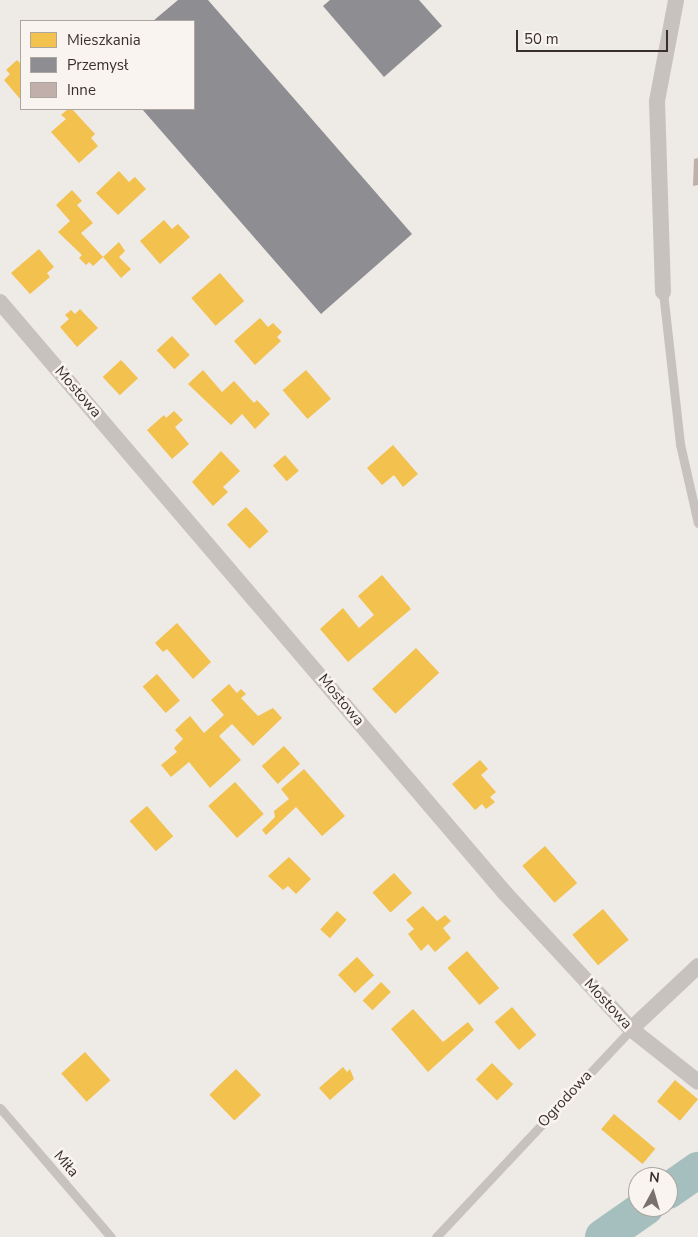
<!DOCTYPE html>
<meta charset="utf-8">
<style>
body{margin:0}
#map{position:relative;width:698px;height:1237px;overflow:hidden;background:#eeeae6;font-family:"Nunito Sans",sans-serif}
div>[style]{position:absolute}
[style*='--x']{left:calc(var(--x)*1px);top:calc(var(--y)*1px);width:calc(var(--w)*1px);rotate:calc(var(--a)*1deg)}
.homes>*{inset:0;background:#f2c14e;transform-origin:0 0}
.industry>*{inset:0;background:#8d8d92}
.river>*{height:36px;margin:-18px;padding:0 18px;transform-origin:18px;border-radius:18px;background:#a4bfbd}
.building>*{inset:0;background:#c0afaa}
.lane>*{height:9px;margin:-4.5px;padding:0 4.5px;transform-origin:4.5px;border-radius:4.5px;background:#c8c2be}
.street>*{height:16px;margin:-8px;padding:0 8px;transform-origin:8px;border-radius:8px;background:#c8c2be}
span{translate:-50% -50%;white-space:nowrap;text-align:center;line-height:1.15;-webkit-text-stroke:5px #f9f4ef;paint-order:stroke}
.street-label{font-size:15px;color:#39302c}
.legend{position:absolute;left:20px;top:20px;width:175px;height:90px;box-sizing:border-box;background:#f9f4ef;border:1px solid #aca6a1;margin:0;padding:6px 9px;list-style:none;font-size:15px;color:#39302c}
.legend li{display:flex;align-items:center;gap:10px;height:25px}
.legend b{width:25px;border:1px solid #aca6a1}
.north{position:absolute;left:628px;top:1167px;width:50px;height:50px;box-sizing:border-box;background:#f9f4ef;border:1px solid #aca6a1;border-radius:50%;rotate:6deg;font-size:14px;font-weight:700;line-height:20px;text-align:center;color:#39302c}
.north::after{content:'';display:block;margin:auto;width:18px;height:22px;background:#78716d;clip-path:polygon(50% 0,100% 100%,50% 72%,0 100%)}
.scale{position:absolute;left:516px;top:30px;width:152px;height:22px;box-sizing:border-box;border:2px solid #39302c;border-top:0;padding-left:6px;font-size:15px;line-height:18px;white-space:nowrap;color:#39302c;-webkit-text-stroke:4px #f9f4ef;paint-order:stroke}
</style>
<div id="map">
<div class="homes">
<i style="clip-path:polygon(17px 60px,21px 64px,21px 100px,4px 80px,10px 74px,6px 70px)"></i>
<i style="clip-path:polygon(68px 109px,72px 109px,95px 134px,91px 138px,98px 146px,79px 163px,51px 132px,66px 119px,61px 115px)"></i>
<i style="clip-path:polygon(119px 171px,129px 182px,135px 177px,146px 189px,118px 215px,96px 193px)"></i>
<i style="clip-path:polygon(72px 190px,82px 201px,77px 205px,93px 223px,81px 233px,103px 257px,93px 266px,89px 262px,86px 265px,79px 258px,82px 255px,58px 232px,70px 221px,56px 205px)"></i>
<i style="clip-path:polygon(164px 220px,172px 229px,178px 224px,190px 237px,160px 264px,140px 241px)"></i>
<i style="clip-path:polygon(119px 242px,125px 251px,119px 257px,131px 269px,121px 278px,103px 257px)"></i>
<i style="clip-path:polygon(39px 249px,54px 267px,47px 273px,50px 277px,30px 294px,11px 273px)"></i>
<i style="left:220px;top:273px;width:37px;height:38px;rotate:49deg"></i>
<i style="clip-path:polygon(80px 309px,98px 328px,77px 347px,60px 327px,69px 319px,65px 315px,71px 310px,75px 314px)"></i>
<i style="clip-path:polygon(260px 318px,268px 327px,273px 323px,282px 332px,277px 337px,281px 341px,255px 365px,234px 341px)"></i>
<i style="left:172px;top:336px;width:26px;height:21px;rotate:47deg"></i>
<i style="left:121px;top:360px;width:25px;height:25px;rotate:47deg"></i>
<i style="clip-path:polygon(203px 370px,222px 392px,234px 381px,254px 403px,257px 400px,270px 414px,255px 429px,242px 414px,231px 425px,188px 384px)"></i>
<i style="left:306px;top:370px;width:38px;height:31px;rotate:49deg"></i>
<i style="clip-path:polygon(174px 411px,183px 420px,175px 427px,189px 444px,172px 459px,147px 430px,164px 415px,166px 418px)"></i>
<i style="clip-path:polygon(393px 445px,418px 474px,403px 487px,394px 475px,382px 485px,367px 468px)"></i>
<i style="clip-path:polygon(221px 451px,240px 471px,223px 487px,228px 492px,213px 506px,192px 482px)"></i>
<i style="left:285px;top:455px;width:21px;height:16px;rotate:49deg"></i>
<i style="left:246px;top:507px;width:33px;height:26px;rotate:47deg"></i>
<i style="clip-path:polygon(382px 575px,411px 609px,348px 662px,320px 629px,343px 608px,359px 628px,374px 615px,358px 596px)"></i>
<i style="clip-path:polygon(177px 623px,211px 662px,193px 679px,167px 649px,163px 652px,155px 643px)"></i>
<i style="left:416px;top:648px;width:34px;height:60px;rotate:47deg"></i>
<i style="left:157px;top:674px;width:35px;height:19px;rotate:49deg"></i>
<i style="clip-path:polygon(229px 684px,237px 693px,241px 689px,246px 694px,241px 698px,258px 716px,273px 708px,282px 718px,253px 746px,232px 724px,219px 736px,241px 760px,210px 788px,189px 762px,171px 777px,161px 765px,177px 752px,174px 748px,183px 739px,175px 730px,190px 716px,204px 733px,224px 715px,211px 700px)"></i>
<i style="left:284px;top:746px;width:24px;height:30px;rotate:48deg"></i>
<i style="clip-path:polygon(480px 760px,488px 769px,481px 775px,496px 792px,490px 797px,495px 802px,486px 809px,482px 804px,475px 810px,452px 784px)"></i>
<i style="clip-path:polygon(304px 769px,345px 816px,322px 836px,296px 807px,266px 835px,262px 830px,275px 817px,274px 811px,289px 799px,281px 789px)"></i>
<i style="left:235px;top:782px;width:43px;height:36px;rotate:48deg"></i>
<i style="left:147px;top:806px;width:40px;height:23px;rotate:49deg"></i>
<i style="left:545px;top:846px;width:49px;height:30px;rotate:49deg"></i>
<i style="clip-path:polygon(289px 857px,311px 879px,296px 894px,288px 886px,283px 890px,268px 876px)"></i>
<i style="left:394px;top:873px;width:27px;height:29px;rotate:48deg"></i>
<i style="clip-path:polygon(423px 906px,437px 921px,445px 915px,451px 921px,443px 928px,451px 938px,435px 952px,428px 944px,421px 951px,408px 934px,414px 929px,406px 920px)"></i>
<i style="left:603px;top:909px;width:40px;height:40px;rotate:50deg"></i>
<i style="left:337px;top:911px;width:13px;height:25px;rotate:42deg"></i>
<i style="left:467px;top:951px;width:49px;height:26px;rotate:49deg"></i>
<i style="left:357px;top:957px;width:25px;height:26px;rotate:47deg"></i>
<i style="left:381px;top:982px;width:14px;height:26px;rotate:45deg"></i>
<i style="left:512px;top:1007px;width:37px;height:23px;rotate:49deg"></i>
<i style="clip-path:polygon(413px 1009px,443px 1042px,468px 1022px,474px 1030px,428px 1072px,391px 1029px)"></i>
<i style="left:85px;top:1052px;width:38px;height:32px;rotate:48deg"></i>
<i style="left:492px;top:1063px;width:30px;height:23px;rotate:45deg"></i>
<i style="clip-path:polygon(343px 1067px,347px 1072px,350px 1069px,354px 1079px,330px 1100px,319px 1088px)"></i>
<i style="left:236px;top:1069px;width:36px;height:37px;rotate:46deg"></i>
<i style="left:675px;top:1080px;width:30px;height:28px;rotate:40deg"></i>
<i style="left:614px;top:1114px;width:54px;height:20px;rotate:40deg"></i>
</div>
<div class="industry">
<i style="clip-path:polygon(178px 0,208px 0,412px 234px,321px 314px,142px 109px,194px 109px,194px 21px,153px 21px)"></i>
<i style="clip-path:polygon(330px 0,419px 0,442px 26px,384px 77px,323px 6px)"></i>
</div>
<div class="river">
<i style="--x:668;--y:1191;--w:37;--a:-35"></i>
<i style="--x:603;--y:1237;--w:52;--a:-34.9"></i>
</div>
<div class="building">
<i style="clip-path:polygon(698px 158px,698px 185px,693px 186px,694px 159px)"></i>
</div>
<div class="lane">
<i style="--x:663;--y:292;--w:153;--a:83.6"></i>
<i style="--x:680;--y:444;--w:81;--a:77.2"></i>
<i style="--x:0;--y:1108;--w:170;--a:49.3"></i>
<i style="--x:436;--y:1237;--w:285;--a:-46.8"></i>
</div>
<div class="street">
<i style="--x:663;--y:292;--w:191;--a:-91.8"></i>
<i style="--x:657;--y:101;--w:103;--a:-79.3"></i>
<i style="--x:0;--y:302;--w:776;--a:49.49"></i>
<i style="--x:504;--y:892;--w:187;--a:47.2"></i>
<i style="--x:631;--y:1029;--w:85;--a:38.3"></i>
<i style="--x:631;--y:1029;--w:92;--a:-43.2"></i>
</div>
<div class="street-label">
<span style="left:78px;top:392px;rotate:49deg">Mostowa</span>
<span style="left:341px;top:700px;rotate:50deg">Mostowa</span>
<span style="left:608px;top:1004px;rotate:47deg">Mostowa</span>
<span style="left:565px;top:1099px;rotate:-47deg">Ogrodowa</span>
<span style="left:66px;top:1164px;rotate:49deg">Miła</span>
</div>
<ul class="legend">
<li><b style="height:14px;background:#f2c14e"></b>Mieszkania</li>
<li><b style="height:14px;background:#8d8d92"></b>Przemysł</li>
<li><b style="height:14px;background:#c0afaa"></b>Inne</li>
</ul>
<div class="north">N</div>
<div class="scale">50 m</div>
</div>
